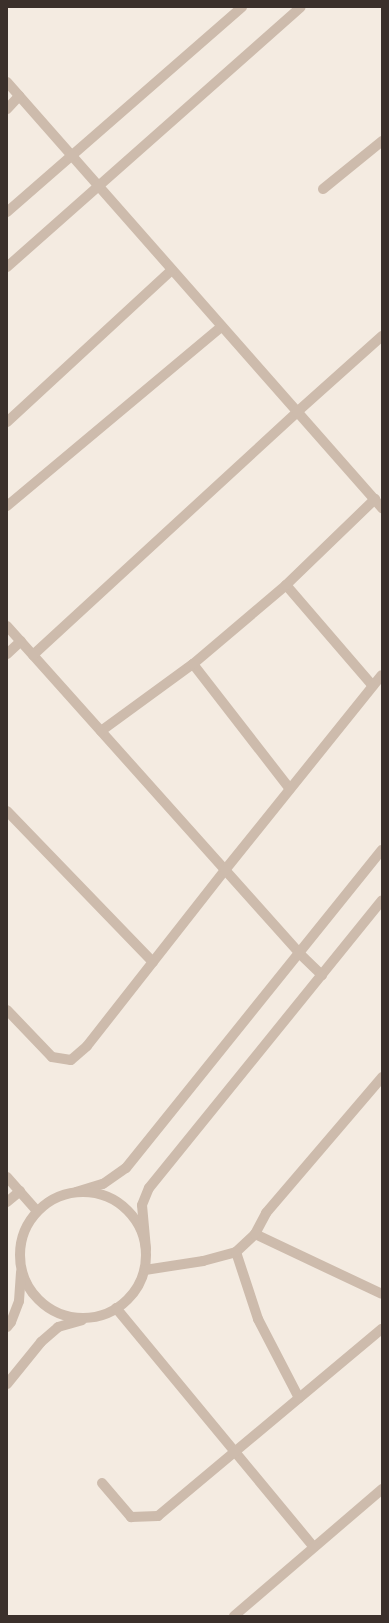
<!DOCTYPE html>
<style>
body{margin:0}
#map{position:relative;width:389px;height:1623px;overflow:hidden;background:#f4ebe1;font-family:Rubik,sans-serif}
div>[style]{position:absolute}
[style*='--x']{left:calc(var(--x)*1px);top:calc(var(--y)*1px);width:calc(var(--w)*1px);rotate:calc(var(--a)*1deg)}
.lane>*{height:10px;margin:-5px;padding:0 5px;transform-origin:5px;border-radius:5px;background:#cdbbac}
.street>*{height:10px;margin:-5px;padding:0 5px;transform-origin:5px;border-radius:5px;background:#cdbbac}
.street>.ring{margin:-5px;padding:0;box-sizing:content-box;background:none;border:10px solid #cdbbac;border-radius:50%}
span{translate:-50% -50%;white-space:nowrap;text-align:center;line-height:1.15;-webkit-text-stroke:3px #fbf5ee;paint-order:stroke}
.frame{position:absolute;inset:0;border:8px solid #3b302b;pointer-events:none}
</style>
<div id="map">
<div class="lane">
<i style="--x:323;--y:189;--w:76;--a:-39.1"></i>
</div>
<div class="street">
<i style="--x:7;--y:82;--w:568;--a:48.64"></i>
<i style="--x:7;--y:109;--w:18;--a:-47"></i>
<i style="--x:7;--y:212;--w:312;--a:-41.1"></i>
<i style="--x:7;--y:267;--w:392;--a:-41.5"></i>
<i style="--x:7;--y:422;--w:224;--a:-42.7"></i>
<i style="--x:7;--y:506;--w:280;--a:-39.9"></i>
<i style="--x:286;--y:585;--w:133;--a:49.3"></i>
<i style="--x:7;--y:626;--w:438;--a:48.2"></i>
<i style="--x:299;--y:953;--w:32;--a:44"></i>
<i style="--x:7;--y:654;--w:19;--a:-43"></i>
<i style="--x:33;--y:655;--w:359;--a:-42.6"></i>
<i style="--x:297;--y:412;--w:114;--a:-41.8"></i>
<i style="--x:193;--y:664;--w:158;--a:52.2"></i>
<i style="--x:101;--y:731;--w:114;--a:-36.1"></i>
<i style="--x:193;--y:664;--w:122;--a:-40.3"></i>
<i style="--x:286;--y:585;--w:124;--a:-44"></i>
<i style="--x:7;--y:811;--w:210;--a:46"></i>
<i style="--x:7;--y:1010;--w:65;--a:46.2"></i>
<i style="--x:52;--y:1057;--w:19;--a:9"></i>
<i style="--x:71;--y:1060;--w:21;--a:-41"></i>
<i style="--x:87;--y:1046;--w:224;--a:-51.9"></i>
<i style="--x:225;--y:870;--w:250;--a:-51.2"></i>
<i style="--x:7;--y:1177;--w:45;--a:48.6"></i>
<i style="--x:76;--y:1192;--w:28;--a:-17"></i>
<i style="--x:103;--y:1184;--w:28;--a:-35"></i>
<i style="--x:126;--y:1168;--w:408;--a:-51.2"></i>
<i class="ring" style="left:20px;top:1192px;width:116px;height:116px"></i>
<i style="--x:7;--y:1202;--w:17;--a:-40"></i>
<i style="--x:255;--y:1234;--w:140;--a:25.3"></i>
<i style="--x:146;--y:1249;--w:44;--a:-95.2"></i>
<i style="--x:142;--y:1205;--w:18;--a:-68"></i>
<i style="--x:149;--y:1188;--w:370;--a:-51"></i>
<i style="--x:236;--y:1252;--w:71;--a:71.8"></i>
<i style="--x:258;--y:1319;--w:89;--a:62.6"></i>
<i style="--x:145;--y:1270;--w:59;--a:-8.8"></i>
<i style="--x:203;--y:1261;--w:34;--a:-15"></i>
<i style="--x:236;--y:1252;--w:26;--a:-43"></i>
<i style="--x:255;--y:1234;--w:24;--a:-62"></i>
<i style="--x:266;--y:1213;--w:179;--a:-49.5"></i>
<i style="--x:116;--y:1308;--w:310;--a:50.4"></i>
<i style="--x:7;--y:1327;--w:6;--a:-51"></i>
<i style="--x:11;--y:1322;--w:22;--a:-69"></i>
<i style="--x:19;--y:1301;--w:29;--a:-86"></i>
<i style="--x:7;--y:1384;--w:54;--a:-51"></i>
<i style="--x:41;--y:1342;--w:23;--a:-41"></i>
<i style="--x:58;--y:1327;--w:25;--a:-16"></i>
<i style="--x:102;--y:1483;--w:45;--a:49.5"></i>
<i style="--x:131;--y:1517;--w:27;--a:-2"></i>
<i style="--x:158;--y:1516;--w:292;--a:-39.9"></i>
<i style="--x:234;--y:1616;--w:195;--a:-40.6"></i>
</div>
<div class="frame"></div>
</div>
